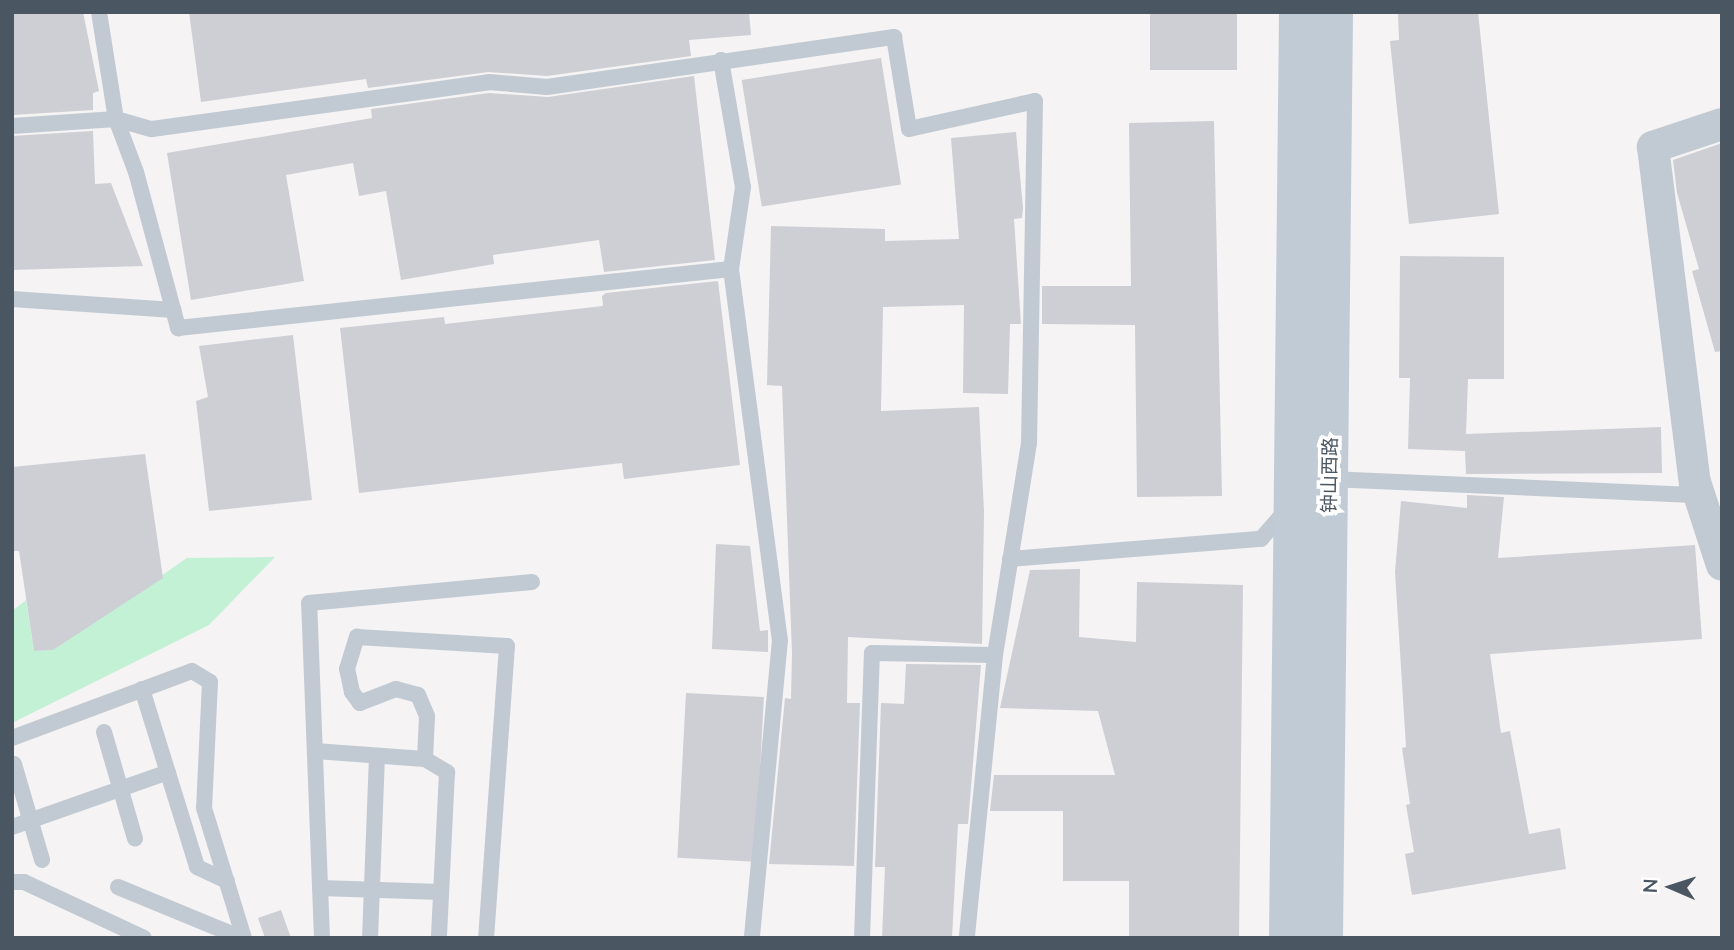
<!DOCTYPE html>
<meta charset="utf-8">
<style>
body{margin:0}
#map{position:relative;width:1734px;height:950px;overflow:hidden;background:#f5f3f3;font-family:Lato,"Noto Sans SC",sans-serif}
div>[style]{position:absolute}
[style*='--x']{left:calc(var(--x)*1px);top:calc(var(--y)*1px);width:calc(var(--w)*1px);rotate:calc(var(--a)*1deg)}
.green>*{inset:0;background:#c3f1d5}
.building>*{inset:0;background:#cdcfd5;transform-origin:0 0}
.service>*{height:16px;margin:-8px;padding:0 8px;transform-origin:8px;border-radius:8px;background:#c1cad2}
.minor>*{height:32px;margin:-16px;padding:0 16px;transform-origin:16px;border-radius:16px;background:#c1cad2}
.secondary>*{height:38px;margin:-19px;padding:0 19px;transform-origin:19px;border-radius:19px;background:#c1cbd6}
span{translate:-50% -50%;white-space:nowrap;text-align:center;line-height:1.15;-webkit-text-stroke:7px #fff;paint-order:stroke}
.street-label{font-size:19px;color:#4a5661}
.frame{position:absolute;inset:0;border:14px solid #4a5661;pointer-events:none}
.north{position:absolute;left:1636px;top:852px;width:70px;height:70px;-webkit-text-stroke:5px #fff;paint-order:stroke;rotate:273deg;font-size:19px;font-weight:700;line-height:28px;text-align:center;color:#4a5661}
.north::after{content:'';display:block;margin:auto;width:24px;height:32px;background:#4a5661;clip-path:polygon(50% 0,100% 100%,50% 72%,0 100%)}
</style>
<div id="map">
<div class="green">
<i style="clip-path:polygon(275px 557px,209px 625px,12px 723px,12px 611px,26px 600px,34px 651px,53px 650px,187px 558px)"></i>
</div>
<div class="building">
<i style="clip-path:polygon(12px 12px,83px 12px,99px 91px,93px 93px,93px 110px,12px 115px)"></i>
<i style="clip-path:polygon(189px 12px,749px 12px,751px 35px,689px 40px,691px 56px,547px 76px,488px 72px,368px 88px,366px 79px,201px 102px)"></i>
<i style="left:1150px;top:12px;width:87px;height:58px"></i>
<i style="clip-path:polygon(1398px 12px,1478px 12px,1499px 214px,1409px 224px,1390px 41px,1399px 40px)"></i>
<i style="left:881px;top:58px;width:128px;height:141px;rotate:81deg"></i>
<i style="clip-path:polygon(694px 76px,715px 260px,604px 272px,599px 240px,493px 255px,494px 264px,401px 280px,386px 191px,359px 196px,353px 163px,286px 175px,304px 281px,191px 300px,167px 153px,372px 118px,371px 109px,489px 93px,548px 97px)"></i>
<i style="clip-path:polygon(1214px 121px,1222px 496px,1137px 497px,1135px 325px,1042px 324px,1042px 286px,1131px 286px,1129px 123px)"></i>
<i style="clip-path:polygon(93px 131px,95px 184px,111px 183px,143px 266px,12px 270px,12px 136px)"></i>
<i style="clip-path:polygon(1016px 132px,1023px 208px,1022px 218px,1014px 219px,1021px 324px,1010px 324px,1008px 394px,963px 393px,964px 305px,883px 307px,881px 411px,979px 407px,984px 512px,982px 644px,848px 637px,847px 703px,860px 703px,854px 866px,769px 864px,785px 698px,791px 699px,792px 653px,782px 386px,767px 385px,771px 226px,885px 229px,885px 241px,959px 239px,951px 138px)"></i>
<i style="clip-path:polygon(1722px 143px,1722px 351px,1715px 352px,1692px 271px,1699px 269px,1677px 193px,1673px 160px)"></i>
<i style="clip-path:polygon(1400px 256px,1504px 257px,1504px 379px,1468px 379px,1466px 434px,1661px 427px,1662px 473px,1466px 474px,1465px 451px,1408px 449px,1410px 378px,1399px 378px)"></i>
<i style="clip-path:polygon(718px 281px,740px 465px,624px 479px,622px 463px,359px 493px,340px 328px,444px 317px,445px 324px,603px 306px,602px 296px,606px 293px)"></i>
<i style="clip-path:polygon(293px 335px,312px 500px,209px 511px,196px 401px,208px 397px,199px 346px)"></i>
<i style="clip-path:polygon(145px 454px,163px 578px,53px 650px,34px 651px,19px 551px,12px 551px,12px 467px)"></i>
<i style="clip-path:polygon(1467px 495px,1504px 497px,1498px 558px,1695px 545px,1702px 639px,1490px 654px,1501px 733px,1510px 731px,1529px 834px,1560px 828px,1566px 869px,1412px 895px,1405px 854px,1414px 852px,1406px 805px,1410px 804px,1402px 748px,1406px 747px,1395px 572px,1401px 501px,1467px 508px)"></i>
<i style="clip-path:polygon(716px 544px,750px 546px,760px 631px,768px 630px,768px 652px,712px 649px)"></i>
<i style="clip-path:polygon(1080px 569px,1079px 637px,1136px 642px,1137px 582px,1243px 585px,1239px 938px,1129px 938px,1129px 881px,1063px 881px,1063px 811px,990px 811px,994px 775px,1115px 775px,1098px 711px,1000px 708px,1030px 570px)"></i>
<i style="clip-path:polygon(906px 664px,981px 665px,968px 824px,958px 824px,952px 938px,882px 938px,885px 867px,875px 867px,881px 703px,904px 704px)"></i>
<i style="left:686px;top:693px;width:78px;height:165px;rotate:3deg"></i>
<i style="clip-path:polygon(281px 910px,291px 938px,265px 938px,258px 918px)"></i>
</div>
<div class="service">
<i style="--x:99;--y:12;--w:108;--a:81"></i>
<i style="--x:116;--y:119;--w:57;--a:69.3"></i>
<i style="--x:136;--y:172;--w:162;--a:74.9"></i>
<i style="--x:178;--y:328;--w:556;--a:-6.09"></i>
<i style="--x:731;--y:269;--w:374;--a:82.5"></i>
<i style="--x:780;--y:640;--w:299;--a:95.4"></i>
<i style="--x:721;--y:60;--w:129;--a:80.2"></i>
<i style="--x:743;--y:187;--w:83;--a:98.3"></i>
<i style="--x:12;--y:126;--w:104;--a:-3.9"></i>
<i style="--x:116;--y:119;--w:37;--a:16"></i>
<i style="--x:152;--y:129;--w:340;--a:-7.9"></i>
<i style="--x:489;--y:82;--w:58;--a:4.9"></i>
<i style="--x:547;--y:87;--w:351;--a:-8.2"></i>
<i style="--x:894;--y:37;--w:93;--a:80.7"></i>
<i style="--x:909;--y:129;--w:129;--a:-12.5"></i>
<i style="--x:1035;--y:101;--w:342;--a:91"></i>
<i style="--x:1029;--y:443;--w:215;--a:99.1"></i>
<i style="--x:995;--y:655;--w:284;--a:95.7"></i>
<i style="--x:12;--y:299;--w:162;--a:3.9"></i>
<i style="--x:1329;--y:479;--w:370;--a:2.5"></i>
<i style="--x:1010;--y:559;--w:252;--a:-4.6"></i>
<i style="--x:1261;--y:539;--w:40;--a:-49"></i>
<i style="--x:142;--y:689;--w:186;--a:72.8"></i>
<i style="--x:197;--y:867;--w:33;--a:25"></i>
<i style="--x:104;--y:732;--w:111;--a:73.8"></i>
<i style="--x:12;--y:738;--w:192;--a:-20.4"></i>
<i style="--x:192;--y:671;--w:21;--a:31"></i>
<i style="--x:210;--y:682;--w:126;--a:92.7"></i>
<i style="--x:204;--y:808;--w:136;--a:72.9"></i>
<i style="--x:315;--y:751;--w:110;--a:4.2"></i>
<i style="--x:425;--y:759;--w:43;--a:-87.3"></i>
<i style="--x:427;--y:716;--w:23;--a:-113"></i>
<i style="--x:418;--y:695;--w:23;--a:-165"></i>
<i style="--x:396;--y:689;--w:39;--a:159"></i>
<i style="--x:360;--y:703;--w:14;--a:-126"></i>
<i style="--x:352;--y:692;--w:24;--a:-102"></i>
<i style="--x:347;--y:669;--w:34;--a:-73"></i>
<i style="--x:357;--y:637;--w:150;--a:3.4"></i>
<i style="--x:507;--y:646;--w:293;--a:94.1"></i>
<i style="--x:425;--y:759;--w:26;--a:31"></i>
<i style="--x:447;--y:772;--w:166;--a:92.8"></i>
<i style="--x:14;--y:764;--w:100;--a:73.7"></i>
<i style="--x:12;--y:827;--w:165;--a:-19.4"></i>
<i style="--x:12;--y:882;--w:12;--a:0"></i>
<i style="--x:24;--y:882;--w:132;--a:25"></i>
<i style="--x:118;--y:887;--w:134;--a:22.4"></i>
<i style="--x:320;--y:888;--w:121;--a:1.9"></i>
<i style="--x:322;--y:938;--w:335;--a:-92.2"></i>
<i style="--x:309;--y:603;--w:224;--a:-5.4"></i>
<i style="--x:370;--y:938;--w:182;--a:-87.8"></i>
<i style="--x:862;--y:938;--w:285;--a:-88"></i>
<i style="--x:872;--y:653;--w:123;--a:0.9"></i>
</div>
<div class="minor">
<i style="--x:1722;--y:124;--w:73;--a:161.6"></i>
<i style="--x:1653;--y:147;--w:338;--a:82.9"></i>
<i style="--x:1695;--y:482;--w:87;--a:72"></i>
</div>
<div class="secondary">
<i style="--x:1288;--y:938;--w:926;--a:-89.38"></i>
<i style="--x:1324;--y:938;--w:926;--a:-89.38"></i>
</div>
<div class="street-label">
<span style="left:1329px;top:475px;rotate:-89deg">钟山西路</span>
</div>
<div class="frame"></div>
<div class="north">N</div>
</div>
